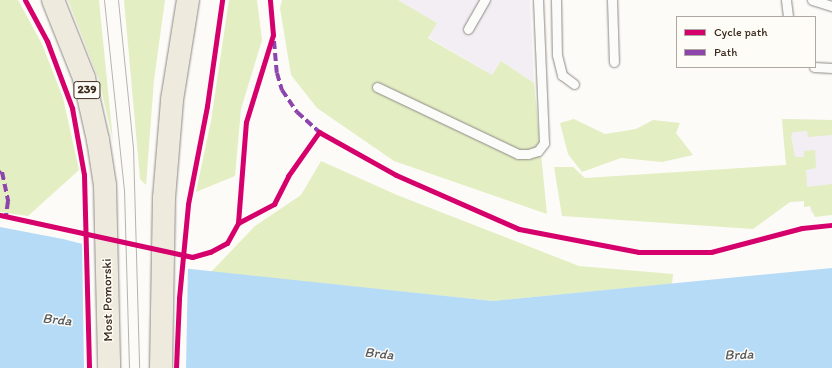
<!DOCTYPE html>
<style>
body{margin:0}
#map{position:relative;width:832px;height:368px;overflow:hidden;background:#fcfbf8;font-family:Itim,sans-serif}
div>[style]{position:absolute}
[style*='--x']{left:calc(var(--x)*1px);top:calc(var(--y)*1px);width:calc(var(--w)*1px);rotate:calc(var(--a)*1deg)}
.built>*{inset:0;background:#f3eef3}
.green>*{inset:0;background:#e3eec3}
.water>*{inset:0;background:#b6dbf7}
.pier>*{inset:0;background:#fcfbf8}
.roads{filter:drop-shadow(0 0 1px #8d8985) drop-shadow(0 0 1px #8d8985)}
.service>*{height:9px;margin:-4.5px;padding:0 4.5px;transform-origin:4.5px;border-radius:4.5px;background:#fbfbf9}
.primary>*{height:22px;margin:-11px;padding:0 11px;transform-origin:11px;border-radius:11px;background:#eeeadd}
.tram>*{height:1px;margin:-0.5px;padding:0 0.5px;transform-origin:0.5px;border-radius:0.5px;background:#b6b4b1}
.quiet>*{height:4px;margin-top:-2px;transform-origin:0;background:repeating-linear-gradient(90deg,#8e44ad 0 8px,transparent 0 12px)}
.cycleway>*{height:5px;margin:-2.5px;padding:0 2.5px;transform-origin:2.5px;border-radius:2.5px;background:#d6006c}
span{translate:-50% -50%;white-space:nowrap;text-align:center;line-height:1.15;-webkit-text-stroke:3px #fdfcf7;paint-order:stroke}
.shield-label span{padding:1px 3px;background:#fdfcf7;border:1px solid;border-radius:3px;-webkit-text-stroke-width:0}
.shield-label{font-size:12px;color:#3b2a1e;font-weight:700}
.street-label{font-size:13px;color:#3b2a1e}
.water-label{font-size:14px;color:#575b5f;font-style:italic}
.legend{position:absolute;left:676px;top:16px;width:140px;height:52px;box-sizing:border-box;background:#fdfcf7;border:1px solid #afa8a0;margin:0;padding:5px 7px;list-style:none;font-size:12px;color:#3b2a1e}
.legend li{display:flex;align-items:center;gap:8px;height:20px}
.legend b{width:20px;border:1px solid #afa8a0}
</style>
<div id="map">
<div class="built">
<i style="clip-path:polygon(398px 0,530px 0,534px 83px,501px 61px,492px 75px,428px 37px,437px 23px)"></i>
<i style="clip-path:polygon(782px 119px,832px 120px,832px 211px,811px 213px,810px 206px,804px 207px,804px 201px,790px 202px)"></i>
</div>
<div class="green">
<i style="clip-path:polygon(0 0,18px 0,42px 44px,63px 98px,79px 170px,28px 216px,0 212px)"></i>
<i style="clip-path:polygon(68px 0,99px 0,113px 141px,99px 80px)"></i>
<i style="clip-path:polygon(124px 0,165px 0,154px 80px,146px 185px,140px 179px)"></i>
<i style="clip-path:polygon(229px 0,257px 0,262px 40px,241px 109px,235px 176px,196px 192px,211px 121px)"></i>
<i style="clip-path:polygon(282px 0,398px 0,437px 23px,428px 38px,492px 75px,501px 61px,534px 83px,547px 214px,394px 161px,317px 108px,291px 75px,280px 8px)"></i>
<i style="clip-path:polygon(574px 119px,605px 134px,636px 129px,653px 120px,680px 123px,676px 133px,693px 155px,662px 162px,621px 158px,582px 172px,568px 154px,560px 123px)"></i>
<i style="clip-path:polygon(782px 119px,832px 120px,832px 135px,808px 137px,807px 131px,793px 132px,791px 136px,795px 157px,804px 157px,804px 151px,815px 150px,816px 168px,806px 170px,807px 187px,832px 184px,832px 215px,815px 217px,810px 206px,804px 207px,804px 201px,790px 202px,753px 229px,562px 216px,554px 167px,573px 167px,585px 178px,786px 165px)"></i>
<i style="clip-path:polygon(321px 161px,397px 195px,579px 266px,673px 274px,672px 284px,493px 301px,211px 272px,255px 226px,301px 195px)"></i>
</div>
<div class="water">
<i style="clip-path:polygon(0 227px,63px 239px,172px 267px,493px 301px,832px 268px,832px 368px,0 368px)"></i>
</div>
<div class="pier">
<i style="clip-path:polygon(82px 242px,188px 267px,186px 368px,84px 368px)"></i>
</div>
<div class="roads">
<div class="service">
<i style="--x:556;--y:0;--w:55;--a:89"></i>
<i style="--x:557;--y:55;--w:21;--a:76"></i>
<i style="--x:562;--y:75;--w:15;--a:37"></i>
<i style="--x:612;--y:0;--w:62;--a:88.2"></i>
<i style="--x:786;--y:0;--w:17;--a:83"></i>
<i style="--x:812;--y:0;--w:21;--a:17"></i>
<i style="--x:468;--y:29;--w:34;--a:-60"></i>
<i style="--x:814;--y:67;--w:18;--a:3"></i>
<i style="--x:377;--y:87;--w:156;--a:25.4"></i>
<i style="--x:518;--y:154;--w:10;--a:0"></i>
<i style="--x:528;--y:154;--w:10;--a:-17"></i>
<i style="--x:538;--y:151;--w:10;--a:-53"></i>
<i style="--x:544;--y:143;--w:143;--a:-92.4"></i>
</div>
<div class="primary">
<i style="--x:53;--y:0;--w:84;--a:68.3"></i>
<i style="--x:84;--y:78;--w:64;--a:77.3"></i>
<i style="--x:98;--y:140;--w:46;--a:81.2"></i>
<i style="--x:105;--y:185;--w:183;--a:88.7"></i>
<i style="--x:161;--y:368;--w:170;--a:-89"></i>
<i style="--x:164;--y:198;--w:98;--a:-85.3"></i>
<i style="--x:172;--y:100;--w:101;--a:-80.9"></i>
</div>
</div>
<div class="tram">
<i style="--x:104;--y:0;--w:190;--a:84"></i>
<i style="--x:124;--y:189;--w:179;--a:88.4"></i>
<i style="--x:118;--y:0;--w:148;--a:84.2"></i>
<i style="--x:133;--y:147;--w:221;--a:88.4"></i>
</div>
<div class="quiet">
<i style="--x:274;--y:41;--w:32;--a:85"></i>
<i style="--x:277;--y:73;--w:18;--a:74"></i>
<i style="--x:282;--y:90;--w:27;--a:56"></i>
<i style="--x:297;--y:112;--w:30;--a:42"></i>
<i style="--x:0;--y:173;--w:2;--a:-27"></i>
<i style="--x:2;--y:172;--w:30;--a:78"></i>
<i style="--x:8;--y:201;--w:15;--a:98"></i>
</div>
<div class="cycleway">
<i style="--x:25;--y:0;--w:47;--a:61.8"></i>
<i style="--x:47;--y:41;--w:72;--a:69.5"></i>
<i style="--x:72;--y:108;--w:68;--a:79.8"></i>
<i style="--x:84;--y:175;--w:193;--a:88.5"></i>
<i style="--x:0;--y:215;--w:197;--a:12.3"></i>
<i style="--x:192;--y:257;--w:19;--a:-16"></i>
<i style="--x:210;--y:252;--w:19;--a:-28"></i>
<i style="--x:227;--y:243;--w:23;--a:-61"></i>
<i style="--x:238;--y:223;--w:101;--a:-85.5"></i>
<i style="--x:246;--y:122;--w:91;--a:-72.8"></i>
<i style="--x:273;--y:35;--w:35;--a:-95"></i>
<i style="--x:238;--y:223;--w:41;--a:-27.8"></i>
<i style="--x:274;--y:204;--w:31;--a:-63"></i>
<i style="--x:288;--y:176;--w:54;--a:-54.8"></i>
<i style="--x:319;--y:132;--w:88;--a:29.2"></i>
<i style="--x:396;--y:175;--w:134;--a:23.7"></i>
<i style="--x:519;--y:229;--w:122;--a:10.9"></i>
<i style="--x:639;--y:252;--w:72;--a:0"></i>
<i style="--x:711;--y:252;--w:94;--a:-14.8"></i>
<i style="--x:802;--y:228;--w:30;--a:-6"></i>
<i style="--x:176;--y:368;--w:70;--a:-87.5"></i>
<i style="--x:179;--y:298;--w:94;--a:-84.5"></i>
<i style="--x:188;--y:204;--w:100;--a:-79"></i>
<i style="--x:207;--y:106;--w:107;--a:-81.9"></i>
</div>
<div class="shield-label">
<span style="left:87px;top:90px">239</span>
</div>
<div class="street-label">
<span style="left:108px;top:300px;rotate:-91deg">Most Pomorski</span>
</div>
<div class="water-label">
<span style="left:57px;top:320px;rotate:6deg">Brda</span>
<span style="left:379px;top:354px;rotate:6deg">Brda</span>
<span style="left:739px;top:355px;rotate:-2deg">Brda</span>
</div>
<ul class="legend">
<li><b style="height:5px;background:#d6006c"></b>Cycle path</li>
<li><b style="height:5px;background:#8e44ad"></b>Path</li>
</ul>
</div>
